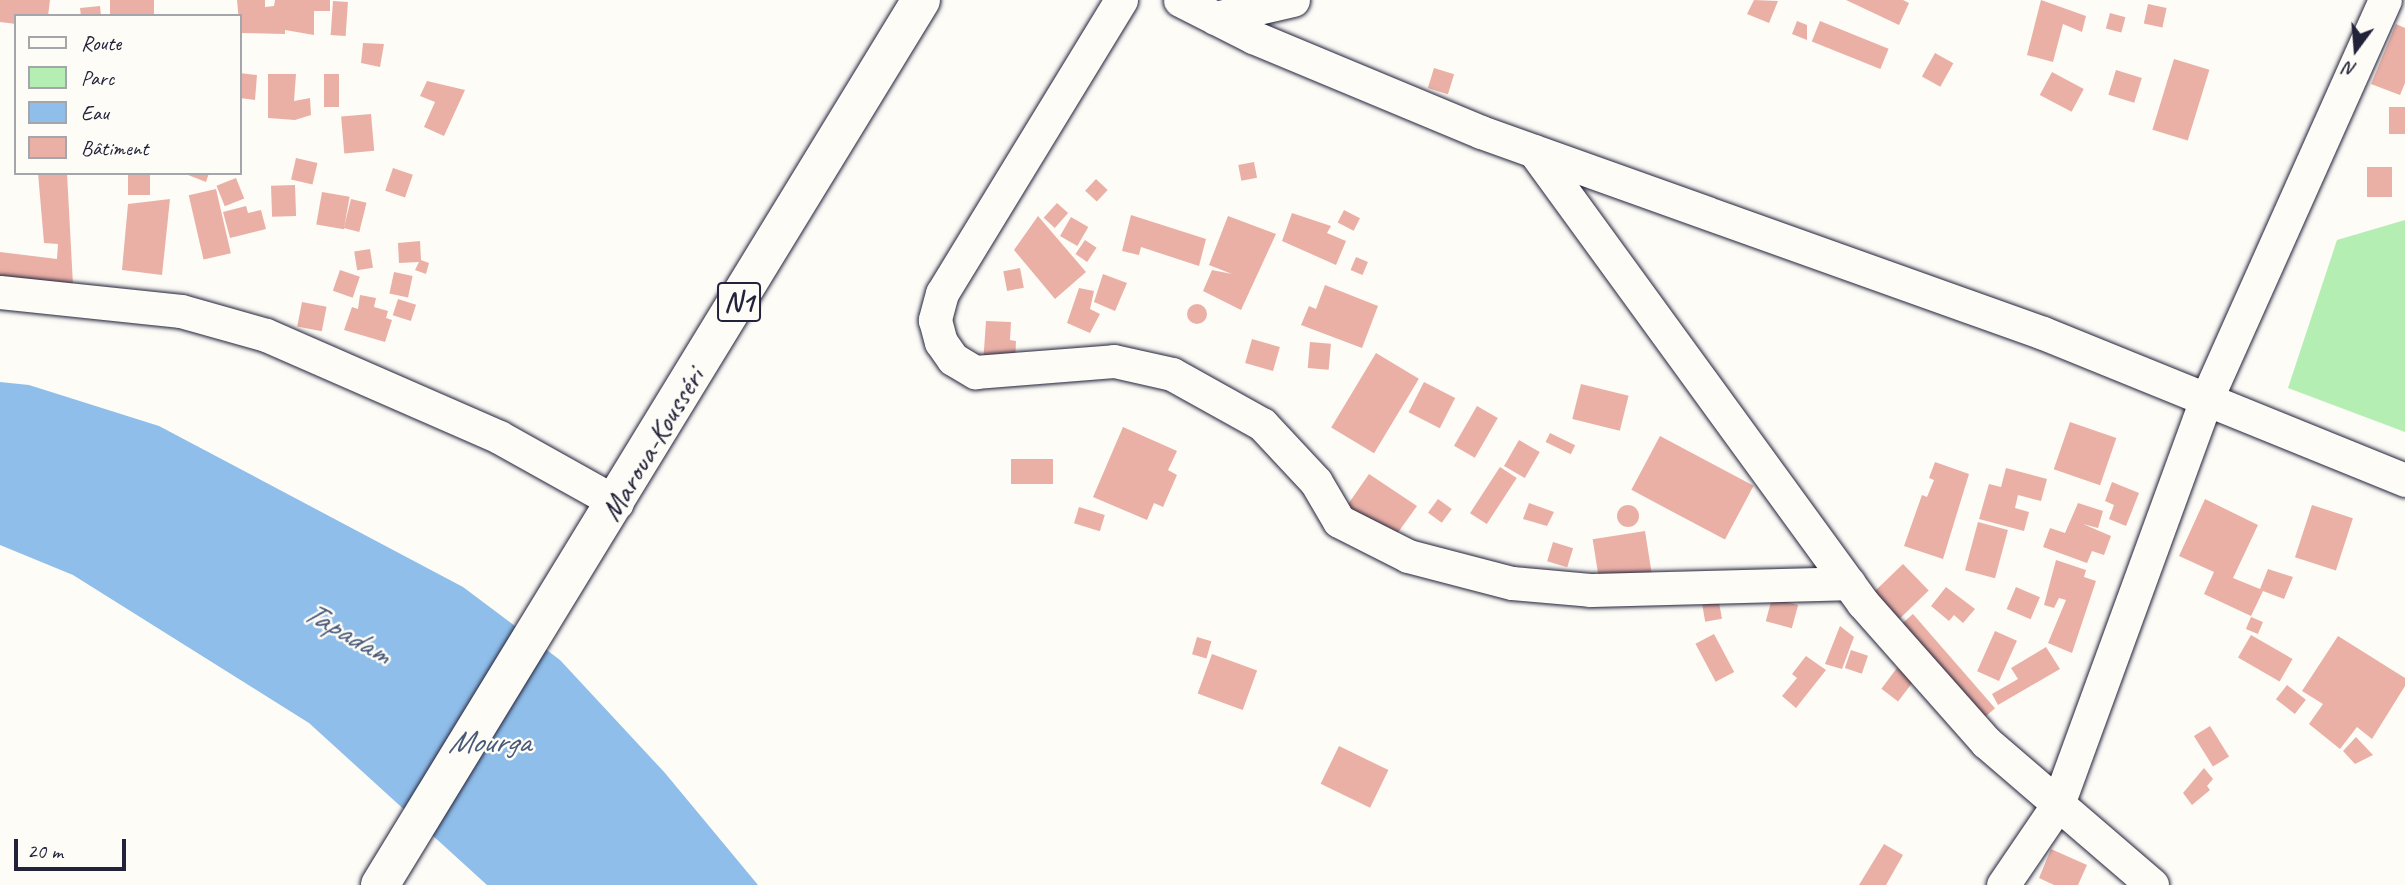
<!DOCTYPE html>
<meta charset="utf-8">
<style>
body{margin:0}
#map{position:relative;width:2405px;height:885px;overflow:hidden;background:#fdfcf7;font-family:Caveat,sans-serif}
div>[style]{position:absolute}
[style*='--x']{left:calc(var(--x)*1px);top:calc(var(--y)*1px);width:calc(var(--w)*1px);rotate:calc(var(--a)*1deg)}
.green>*{inset:0;background:#b5eeb2}
.water>*{inset:0;background:#8fbeea}
.building>*{inset:0;background:#eab0a6;transform-origin:0 0}
.round{border-radius:50%}
.roads{filter:drop-shadow(0 0 2px #22223b) drop-shadow(0 0 2px #22223b)}
.minor>*{height:33px;margin:-16.5px;padding:0 16.5px;transform-origin:16.5px;border-radius:16.5px;background:#fdfcf7}
.trunk>*{height:38px;margin:-19px;padding:0 19px;transform-origin:19px;border-radius:19px;background:#fdfcf7}
span{translate:-50% -50%;white-space:nowrap;text-align:center;line-height:1.15;-webkit-text-stroke:5px #fdfcf7;paint-order:stroke}
.shield-label span{padding:2px 5px;background:#fdfcf7;border:2px solid;border-radius:5px;-webkit-text-stroke-width:0}
.shield-label{font-size:28px;color:#22223b;font-weight:700}
.street-label{font-size:30px;color:#22223b}
.water-label{font-size:32px;color:#485978;font-style:italic}
.legend{position:absolute;left:14px;top:14px;width:228px;height:161px;box-sizing:border-box;background:#fdfcf7;border:2px solid #a5a5ac;margin:0;padding:9px 12px;list-style:none;font-size:21px;color:#22223b}
.legend li{display:flex;align-items:center;gap:14px;height:35px}
.legend b{width:35px;border:2px solid #a5a5ac}
.north{position:absolute;left:2321px;top:14px;width:70px;height:70px;-webkit-text-stroke:5px #fdfcf7;paint-order:stroke;rotate:196deg;font-size:19px;font-weight:700;line-height:28px;text-align:center;color:#22223b}
.north::after{content:'';display:block;margin:auto;width:24px;height:32px;background:#22223b;clip-path:polygon(50% 0,100% 100%,50% 72%,0 100%)}
.scale{position:absolute;left:14px;top:839px;width:112px;height:32px;box-sizing:border-box;border:4px solid #22223b;border-top:0;padding-left:9px;font-size:21px;line-height:24px;white-space:nowrap;color:#22223b;-webkit-text-stroke:5px #fdfcf7;paint-order:stroke}
</style>
<div id="map">
<div class="green">
<i style="clip-path:polygon(2405px 220px,2405px 432px,2288px 388px,2337px 240px)"></i>
</div>
<div class="water">
<i style="clip-path:polygon(0 382px,29px 385px,159px 426px,463px 587px,560px 660px,665px 773px,758px 885px,487px 885px,309px 723px,73px 575px,0 545px)"></i>
</div>
<div class="building">
<i style="clip-path:polygon(0 0,50px 0,48px 16px,16px 16px,16px 24px,0 22px)"></i>
<i style="left:110px;top:0;width:44px;height:16px"></i>
<i style="clip-path:polygon(237px 0,265px 0,265px 7px,274px 6px,275px 0,330px 0,330px 11px,314px 11px,314px 35px,285px 30px,285px 34px,240px 33px)"></i>
<i style="clip-path:polygon(1754px 0,1778px 1px,1769px 23px,1747px 14px)"></i>
<i style="clip-path:polygon(1846px 0,1903px 0,1909px 3px,1899px 25px)"></i>
<i style="clip-path:polygon(2041px 0,2086px 16px,2082px 32px,2063px 24px,2053px 62px,2027px 55px)"></i>
<i style="left:333px;top:1px;width:15px;height:34px;rotate:4deg"></i>
<i style="left:2148px;top:4px;width:19px;height:20px;rotate:12deg"></i>
<i style="clip-path:polygon(100px 6px,101px 16px,81px 16px,80px 8px)"></i>
<i style="left:2110px;top:13px;width:16px;height:16px;rotate:15deg"></i>
<i style="clip-path:polygon(1797px 21px,1807px 25px,1807px 40px,1792px 34px)"></i>
<i style="left:1820px;top:21px;width:74px;height:22px;rotate:22deg"></i>
<i style="clip-path:polygon(2396px 24px,2405px 28px,2405px 83px,2400px 95px,2371px 84px)"></i>
<i style="clip-path:polygon(363px 43px,384px 44px,380px 67px,361px 63px)"></i>
<i style="left:1935px;top:53px;width:21px;height:27px;rotate:29deg"></i>
<i style="left:2174px;top:59px;width:37px;height:74px;rotate:17deg"></i>
<i style="left:1434px;top:68px;width:21px;height:21px;rotate:17deg"></i>
<i style="left:2116px;top:70px;width:27px;height:26px;rotate:17deg"></i>
<i style="left:2052px;top:72px;width:36px;height:26px;rotate:28deg"></i>
<i style="clip-path:polygon(240px 73px,257px 75px,255px 100px,240px 98px)"></i>
<i style="clip-path:polygon(268px 74px,296px 74px,294px 101px,310px 98px,311px 115px,295px 120px,268px 118px)"></i>
<i style="left:324px;top:74px;width:15px;height:33px"></i>
<i style="clip-path:polygon(427px 81px,465px 90px,444px 136px,424px 127px,435px 102px,420px 96px)"></i>
<i style="left:2389px;top:107px;width:16px;height:27px"></i>
<i style="left:371px;top:114px;width:37px;height:30px;rotate:85deg"></i>
<i style="left:296px;top:158px;width:22px;height:22px;rotate:13deg"></i>
<i style="left:1254px;top:162px;width:16px;height:16px;rotate:79deg"></i>
<i style="left:2392px;top:167px;width:30px;height:25px;rotate:90deg"></i>
<i style="left:393px;top:168px;width:21px;height:24px;rotate:19deg"></i>
<i style="clip-path:polygon(38px 173px,67px 173px,73px 285px,0 277px,0 252px,57px 259px,58px 244px,44px 243px)"></i>
<i style="left:128px;top:173px;width:22px;height:22px"></i>
<i style="clip-path:polygon(183px 173px,209px 173px,206px 182px)"></i>
<i style="left:236px;top:178px;width:22px;height:21px;rotate:68deg"></i>
<i style="left:1096px;top:179px;width:16px;height:16px;rotate:43deg"></i>
<i style="left:295px;top:185px;width:31px;height:24px;rotate:88deg"></i>
<i style="left:216px;top:189px;width:66px;height:28px;rotate:77deg"></i>
<i style="left:322px;top:192px;width:28px;height:33px;rotate:10deg"></i>
<i style="clip-path:polygon(170px 199px,162px 275px,122px 270px,128px 204px)"></i>
<i style="left:351px;top:199px;width:16px;height:30px;rotate:14deg"></i>
<i style="left:1057px;top:203px;width:15px;height:20px;rotate:42deg"></i>
<i style="clip-path:polygon(246px 206px,248px 213px,261px 210px,266px 229px,230px 238px,223px 212px)"></i>
<i style="left:1344px;top:210px;width:18px;height:14px;rotate:27deg"></i>
<i style="clip-path:polygon(1292px 213px,1331px 226px,1327px 233px,1346px 241px,1336px 265px,1282px 241px)"></i>
<i style="clip-path:polygon(1131px 215px,1206px 239px,1199px 266px,1141px 247px,1139px 255px,1122px 251px)"></i>
<i style="clip-path:polygon(1038px 216px,1086px 272px,1055px 299px,1014px 250px)"></i>
<i style="clip-path:polygon(1228px 216px,1276px 234px,1241px 310px,1203px 291px,1212px 270px,1232px 274px,1209px 265px)"></i>
<i style="left:1071px;top:217px;width:20px;height:22px;rotate:30deg"></i>
<i style="left:1085px;top:240px;width:14px;height:17px;rotate:34deg"></i>
<i style="clip-path:polygon(420px 241px,421px 260px,429px 263px,426px 274px,415px 270px,419px 262px,399px 263px,398px 243px)"></i>
<i style="left:370px;top:249px;width:19px;height:16px;rotate:81deg"></i>
<i style="left:1356px;top:257px;width:13px;height:14px;rotate:23deg"></i>
<i style="left:1020px;top:268px;width:20px;height:17px;rotate:79deg"></i>
<i style="left:340px;top:270px;width:21px;height:22px;rotate:19deg"></i>
<i style="left:394px;top:272px;width:19px;height:22px;rotate:12deg"></i>
<i style="clip-path:polygon(1103px 274px,1127px 283px,1115px 311px,1094px 302px)"></i>
<i style="clip-path:polygon(1325px 285px,1378px 306px,1362px 348px,1301px 325px,1309px 306px,1316px 309px)"></i>
<i style="clip-path:polygon(1079px 288px,1094px 291px,1090px 309px,1100px 314px,1090px 333px,1067px 323px)"></i>
<i style="clip-path:polygon(360px 295px,376px 298px,374px 307px,388px 311px,386px 318px,392px 320px,385px 342px,344px 330px,352px 307px,358px 309px)"></i>
<i style="left:398px;top:299px;width:19px;height:17px;rotate:18deg"></i>
<i style="left:302px;top:302px;width:25px;height:25px;rotate:11deg"></i>
<i class="round" style="left:1187px;top:304px;width:20px;height:20px"></i>
<i style="clip-path:polygon(986px 321px,1011px 322px,1010px 340px,1016px 341px,1015px 365px,983px 364px)"></i>
<i style="left:1252px;top:339px;width:29px;height:25px;rotate:16deg"></i>
<i style="left:1310px;top:342px;width:21px;height:26px;rotate:5deg"></i>
<i style="left:1376px;top:353px;width:50px;height:87px;rotate:31deg"></i>
<i style="left:1424px;top:382px;width:35px;height:34px;rotate:27deg"></i>
<i style="left:1581px;top:384px;width:49px;height:36px;rotate:14deg"></i>
<i style="left:1477px;top:406px;width:24px;height:46px;rotate:30deg"></i>
<i style="left:2070px;top:422px;width:49px;height:50px;rotate:19deg"></i>
<i style="clip-path:polygon(1123px 427px,1177px 451px,1168px 470px,1177px 475px,1163px 507px,1154px 503px,1147px 520px,1093px 497px)"></i>
<i style="left:1550px;top:433px;width:28px;height:10px;rotate:26deg"></i>
<i style="left:1660px;top:436px;width:106px;height:61px;rotate:28deg"></i>
<i style="left:1519px;top:440px;width:24px;height:30px;rotate:30deg"></i>
<i style="left:1011px;top:459px;width:42px;height:25px"></i>
<i style="clip-path:polygon(1935px 462px,1969px 474px,1943px 559px,1904px 546px,1922px 495px,1927px 497px,1934px 480px,1929px 478px)"></i>
<i style="left:1500px;top:467px;width:20px;height:55px;rotate:33deg"></i>
<i style="clip-path:polygon(2006px 468px,2047px 479px,2041px 501px,2018px 495px,2015px 508px,2029px 512px,2024px 531px,1979px 519px,1989px 484px,2001px 487px)"></i>
<i style="clip-path:polygon(1369px 474px,1417px 506px,1394px 538px,1342px 513px)"></i>
<i style="clip-path:polygon(2112px 482px,2139px 493px,2126px 526px,2109px 519px,2114px 505px,2105px 501px)"></i>
<i style="left:1438px;top:499px;width:17px;height:17px;rotate:36deg"></i>
<i style="clip-path:polygon(2205px 499px,2258px 525px,2233px 578px,2260px 589px,2268px 569px,2293px 577px,2284px 599px,2263px 591px,2251px 616px,2204px 594px,2214px 572px,2179px 556px)"></i>
<i style="clip-path:polygon(1529px 503px,1554px 512px,1547px 526px,1523px 519px)"></i>
<i style="clip-path:polygon(2078px 503px,2103px 511px,2098px 528px,2083px 524px,2111px 536px,2104px 555px,2092px 551px,2087px 563px,2043px 547px,2050px 528px,2065px 533px)"></i>
<i class="round" style="left:1617px;top:505px;width:22px;height:22px"></i>
<i style="left:2312px;top:505px;width:43px;height:55px;rotate:18deg"></i>
<i style="left:1079px;top:507px;width:27px;height:17px;rotate:17deg"></i>
<i style="left:1978px;top:522px;width:31px;height:50px;rotate:15deg"></i>
<i style="left:1645px;top:531px;width:45px;height:53px;rotate:81deg"></i>
<i style="left:1553px;top:542px;width:21px;height:20px;rotate:17deg"></i>
<i style="clip-path:polygon(2056px 560px,2086px 570px,2084px 577px,2096px 581px,2072px 653px,2048px 643px,2066px 600px,2059px 598px,2054px 608px,2044px 605px)"></i>
<i style="left:1903px;top:564px;width:37px;height:53px;rotate:46deg"></i>
<i style="clip-path:polygon(1946px 587px,1975px 609px,1963px 623px,1954px 615px,1949px 621px,1931px 606px)"></i>
<i style="left:2016px;top:587px;width:26px;height:24px;rotate:23deg"></i>
<i style="left:1772px;top:598px;width:27px;height:24px;rotate:15deg"></i>
<i style="left:1719px;top:602px;width:17px;height:17px;rotate:80deg"></i>
<i style="left:1913px;top:614px;width:125px;height:28px;rotate:49deg"></i>
<i style="left:2251px;top:617px;width:13px;height:13px;rotate:23deg"></i>
<i style="clip-path:polygon(1840px 626px,1854px 637px,1842px 669px,1825px 664px)"></i>
<i style="left:1995px;top:631px;width:24px;height:44px;rotate:24deg"></i>
<i style="left:1714px;top:634px;width:43px;height:21px;rotate:62deg"></i>
<i style="left:2251px;top:635px;width:48px;height:26px;rotate:30deg"></i>
<i style="clip-path:polygon(2338px 636px,2405px 678px,2405px 686px,2372px 739px,2357px 727px,2340px 749px,2309px 724px,2323px 704px,2302px 691px)"></i>
<i style="left:1197px;top:637px;width:15px;height:18px;rotate:16deg"></i>
<i style="clip-path:polygon(2046px 647px,2060px 669px,1998px 705px,1992px 694px,2018px 679px,2011px 668px)"></i>
<i style="left:1851px;top:650px;width:18px;height:19px;rotate:19deg"></i>
<i style="left:1212px;top:654px;width:48px;height:42px;rotate:20deg"></i>
<i style="clip-path:polygon(1806px 656px,1826px 670px,1796px 708px,1782px 696px,1797px 678px,1792px 674px)"></i>
<i style="left:1897px;top:668px;width:21px;height:26px;rotate:37deg"></i>
<i style="left:2287px;top:685px;width:24px;height:18px;rotate:38deg"></i>
<i style="left:2210px;top:726px;width:36px;height:19px;rotate:58deg"></i>
<i style="clip-path:polygon(2356px 737px,2373px 755px,2355px 764px,2343px 751px)"></i>
<i style="left:1339px;top:746px;width:55px;height:42px;rotate:26deg"></i>
<i style="clip-path:polygon(2204px 768px,2213px 779px,2207px 786px,2210px 790px,2192px 805px,2183px 793px)"></i>
<i style="clip-path:polygon(1884px 844px,1903px 855px,1886px 885px,1859px 885px)"></i>
<i style="clip-path:polygon(2051px 849px,2087px 865px,2078px 885px,2054px 885px,2039px 878px)"></i>
</div>
<div class="roads">
<div class="minor">
<i style="--x:1121;--y:0;--w:343;--a:121.4"></i>
<i style="--x:942;--y:293;--w:28;--a:105"></i>
<i style="--x:935;--y:320;--w:23;--a:75"></i>
<i style="--x:941;--y:342;--w:21;--a:55"></i>
<i style="--x:953;--y:359;--w:26;--a:31"></i>
<i style="--x:975;--y:372;--w:139;--a:-4.5"></i>
<i style="--x:1114;--y:361;--w:59;--a:12.6"></i>
<i style="--x:1172;--y:374;--w:103;--a:29.1"></i>
<i style="--x:1262;--y:424;--w:79;--a:47"></i>
<i style="--x:1316;--y:482;--w:45;--a:59.5"></i>
<i style="--x:1339;--y:521;--w:77;--a:26.9"></i>
<i style="--x:1408;--y:556;--w:107;--a:14.6"></i>
<i style="--x:1512;--y:583;--w:78;--a:5.1"></i>
<i style="--x:1590;--y:590;--w:259;--a:-1.5"></i>
<i style="--x:1180;--y:0;--w:82;--a:26.9"></i>
<i style="--x:1253;--y:37;--w:247;--a:22.6"></i>
<i style="--x:1481;--y:132;--w:597;--a:19.68"></i>
<i style="--x:2043;--y:333;--w:391;--a:22.1"></i>
<i style="--x:1215;--y:18;--w:80;--a:-13"></i>
<i style="--x:1534;--y:151;--w:559;--a:53.95"></i>
<i style="--x:1863;--y:603;--w:186;--a:48.5"></i>
<i style="--x:1986;--y:742;--w:219;--a:40.7"></i>
<i style="--x:0;--y:292;--w:182;--a:6"></i>
<i style="--x:181;--y:311;--w:88;--a:15.8"></i>
<i style="--x:266;--y:335;--w:254;--a:23.6"></i>
<i style="--x:499;--y:437;--w:135;--a:29.2"></i>
<i style="--x:2003;--y:885;--w:98;--a:-55.8"></i>
<i style="--x:2058;--y:804;--w:430;--a:-69.9"></i>
<i style="--x:2206;--y:400;--w:438;--a:-65.9"></i>
</div>
<div class="trunk">
<i style="--x:380;--y:885;--w:1037;--a:-58.56"></i>
</div>
</div>
<div class="shield-label">
<span style="left:739px;top:302px">N1</span>
</div>
<div class="street-label">
<span style="left:652px;top:444px;rotate:-59deg">Maroua-Kousséri</span>
</div>
<div class="water-label">
<span style="left:347px;top:633px;rotate:30deg">Tapadam</span>
<span style="left:489px;top:742px">Mourga</span>
</div>
<ul class="legend">
<li><b style="height:9px;background:#fdfcf7"></b>Route</li>
<li><b style="height:19px;background:#b5eeb2"></b>Parc</li>
<li><b style="height:19px;background:#8fbeea"></b>Eau</li>
<li><b style="height:19px;background:#eab0a6"></b>Bâtiment</li>
</ul>
<div class="north">N</div>
<div class="scale">20 m</div>
</div>
